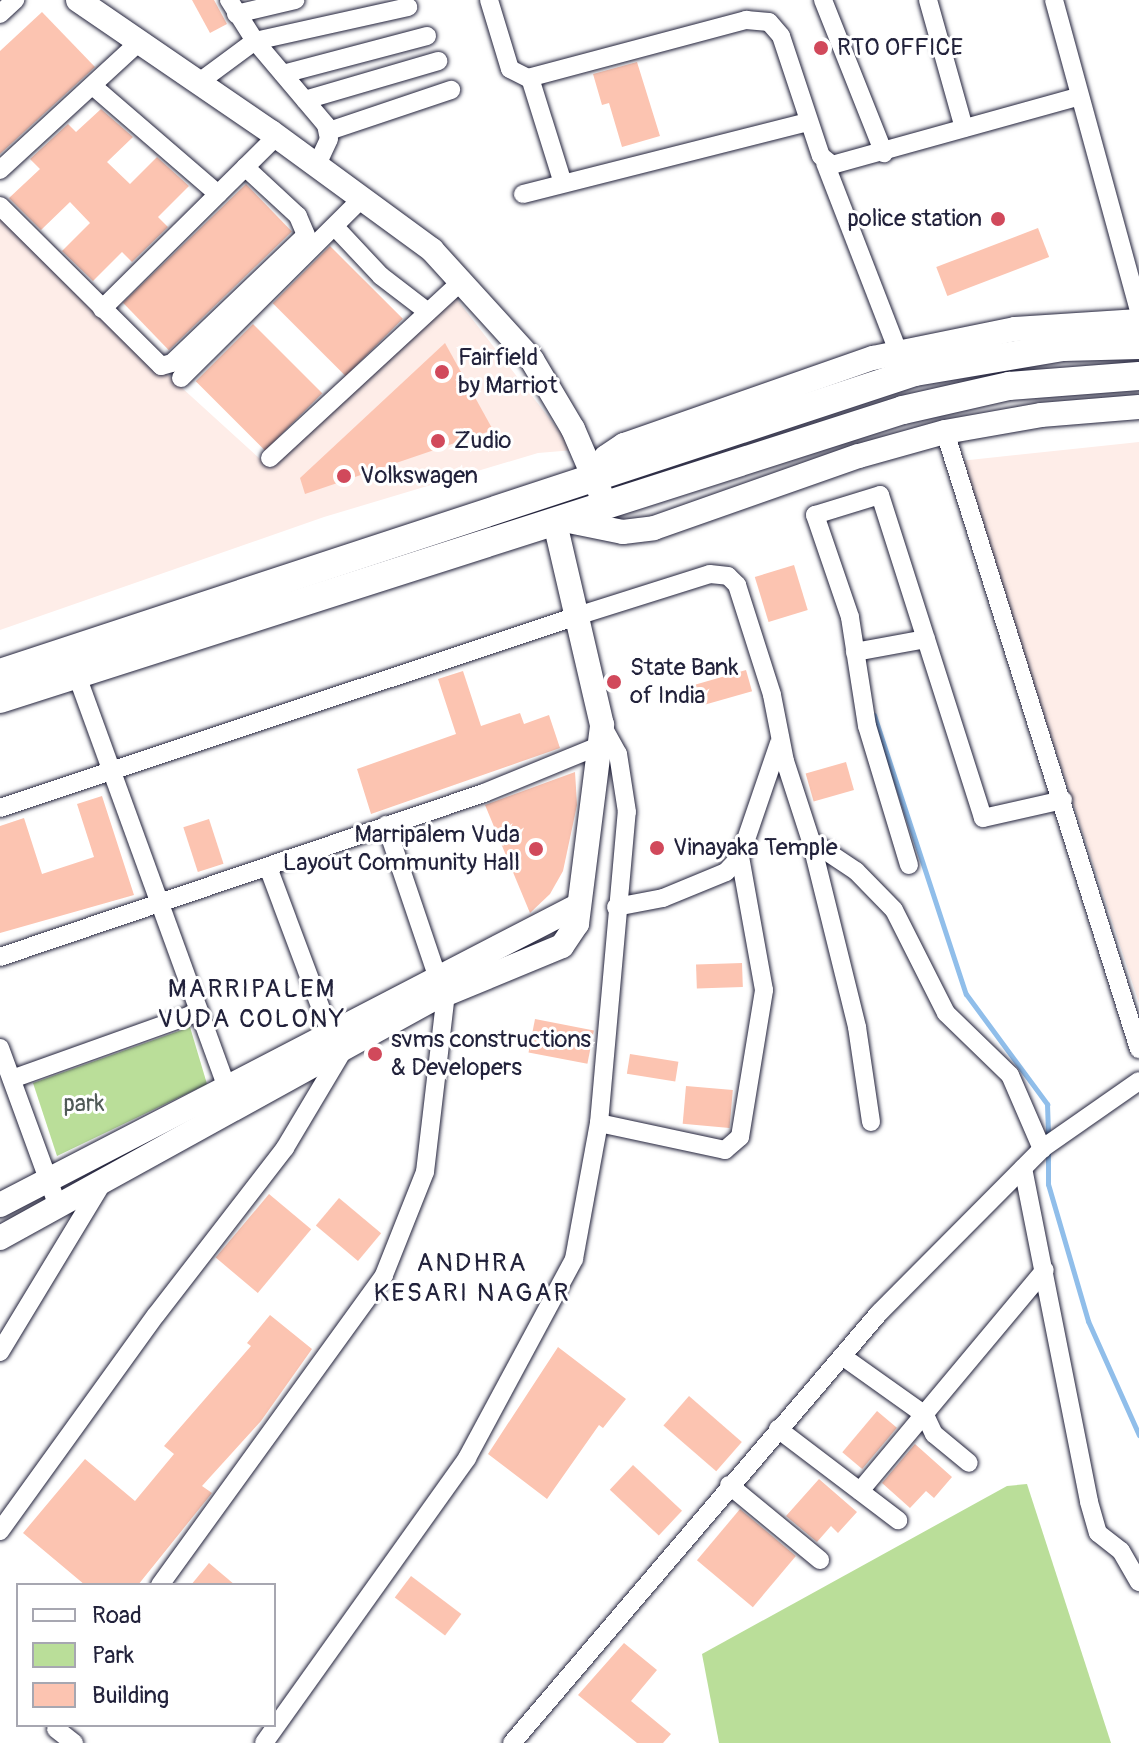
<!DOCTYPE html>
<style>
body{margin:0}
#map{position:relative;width:1139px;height:1743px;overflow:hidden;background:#fff;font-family:Pangolin,sans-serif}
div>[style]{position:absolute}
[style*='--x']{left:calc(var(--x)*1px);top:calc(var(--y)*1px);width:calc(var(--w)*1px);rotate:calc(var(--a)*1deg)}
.built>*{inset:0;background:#feede8}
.green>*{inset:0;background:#bade99}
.stream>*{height:5px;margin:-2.5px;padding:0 2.5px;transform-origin:2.5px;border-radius:2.5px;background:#90beea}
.building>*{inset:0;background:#fcc4b1;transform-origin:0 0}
.roads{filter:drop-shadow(0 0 2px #22223b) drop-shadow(0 0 2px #22223b)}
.street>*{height:18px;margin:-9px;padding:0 9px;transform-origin:9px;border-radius:9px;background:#fff}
.secondary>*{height:24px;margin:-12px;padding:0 12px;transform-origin:12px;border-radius:12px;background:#fff}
.primary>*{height:28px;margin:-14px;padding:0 14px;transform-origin:14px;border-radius:14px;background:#fff}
.dots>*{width:22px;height:22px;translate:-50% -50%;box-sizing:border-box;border:4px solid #fff;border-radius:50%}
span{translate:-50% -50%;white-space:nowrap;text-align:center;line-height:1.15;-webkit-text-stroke:6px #fff;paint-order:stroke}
.poi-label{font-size:24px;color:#22223b}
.left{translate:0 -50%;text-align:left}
.right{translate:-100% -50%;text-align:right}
.park-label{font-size:24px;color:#505a57}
.neighbourhood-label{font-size:26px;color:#22223b;letter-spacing:2px}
.legend{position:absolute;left:16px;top:1583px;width:260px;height:144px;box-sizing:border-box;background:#fff;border:2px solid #a7a7b1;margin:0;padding:10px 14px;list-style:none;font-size:24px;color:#22223b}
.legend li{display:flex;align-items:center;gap:16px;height:40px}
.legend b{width:40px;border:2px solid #a7a7b1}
</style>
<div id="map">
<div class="built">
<i style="clip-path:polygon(0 206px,170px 377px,270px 468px,452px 293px,574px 450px,538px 453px,324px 517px,0 630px)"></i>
<i style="clip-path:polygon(1139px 442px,1139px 1003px,960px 461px)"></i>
</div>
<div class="green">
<i style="clip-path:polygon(190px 1027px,207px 1084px,57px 1156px,33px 1083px)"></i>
<i style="clip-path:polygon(1027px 1484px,1111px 1743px,719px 1743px,702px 1654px,1007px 1486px)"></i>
</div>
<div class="stream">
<i style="--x:874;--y:715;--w:294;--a:71.8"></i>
<i style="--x:966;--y:994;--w:137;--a:53.6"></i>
<i style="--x:1047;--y:1104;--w:35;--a:88"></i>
<i style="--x:1048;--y:1153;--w:31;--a:90"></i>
<i style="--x:1048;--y:1184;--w:143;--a:73.7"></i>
<i style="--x:1088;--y:1321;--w:125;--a:65.9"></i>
</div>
<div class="building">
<i style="clip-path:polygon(192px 0,214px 0,227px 24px,210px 33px)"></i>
<i style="clip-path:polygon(42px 12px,95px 67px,0 154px,0 51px)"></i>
<i style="clip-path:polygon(637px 62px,660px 136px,622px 147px,609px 103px,602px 105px,593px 74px)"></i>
<i style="clip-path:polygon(101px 109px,133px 137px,107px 162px,130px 184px,157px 157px,189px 186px,158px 217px,168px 227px,132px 262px,122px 252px,93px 281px,62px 251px,90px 223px,70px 202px,41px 230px,9px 198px,40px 169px,30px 159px,68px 124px,76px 132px)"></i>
<i style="left:246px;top:184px;width:66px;height:171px;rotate:46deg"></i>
<i style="left:1038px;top:228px;width:31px;height:109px;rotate:69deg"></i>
<i style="left:330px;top:246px;width:103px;height:81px;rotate:45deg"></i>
<i style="left:253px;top:324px;width:98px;height:81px;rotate:45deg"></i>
<i style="clip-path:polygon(445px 343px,493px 430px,305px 494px,300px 478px)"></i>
<i style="left:794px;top:565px;width:47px;height:41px;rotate:73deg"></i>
<i style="left:746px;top:670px;width:22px;height:54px;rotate:74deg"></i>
<i style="clip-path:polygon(463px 671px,481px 726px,520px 713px,524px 724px,549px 715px,560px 748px,371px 814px,357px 769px,456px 734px,438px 679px)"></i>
<i style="left:846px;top:762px;width:29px;height:42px;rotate:74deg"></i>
<i style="clip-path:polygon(575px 772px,577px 805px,563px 871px,550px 894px,530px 913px,485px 805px)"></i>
<i style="clip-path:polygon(102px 796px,134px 895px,0 933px,0 826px,24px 818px,42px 874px,94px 857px,77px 804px)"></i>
<i style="left:209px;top:819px;width:47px;height:27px;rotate:72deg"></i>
<i style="left:742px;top:963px;width:24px;height:46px;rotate:88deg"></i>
<i style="left:535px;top:1019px;width:60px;height:34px;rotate:11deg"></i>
<i style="left:630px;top:1054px;width:49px;height:20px;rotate:9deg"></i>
<i style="left:686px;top:1086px;width:47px;height:38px;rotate:5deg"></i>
<i style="left:269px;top:1194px;width:55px;height:83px;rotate:40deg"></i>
<i style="left:339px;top:1198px;width:55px;height:36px;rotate:40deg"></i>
<i style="clip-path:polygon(270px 1315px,312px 1349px,261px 1421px,202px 1486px,212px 1493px,138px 1585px,85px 1585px,23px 1533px,85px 1459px,135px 1501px,174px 1454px,164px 1446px,251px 1346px,247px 1343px)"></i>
<i style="clip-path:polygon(558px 1347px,626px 1399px,603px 1428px,599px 1425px,547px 1499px,488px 1454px)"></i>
<i style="left:689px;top:1396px;width:70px;height:39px;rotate:41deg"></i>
<i style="left:877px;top:1411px;width:26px;height:54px;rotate:40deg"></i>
<i style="clip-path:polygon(915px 1444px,952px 1477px,934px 1498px,926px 1491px,910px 1508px,882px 1483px)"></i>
<i style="left:633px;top:1465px;width:67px;height:34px;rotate:43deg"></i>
<i style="clip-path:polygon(819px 1479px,857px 1512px,838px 1533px,831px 1526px,817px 1542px,786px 1516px)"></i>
<i style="left:740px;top:1509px;width:73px;height:67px;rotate:40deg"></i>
<i style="clip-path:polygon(209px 1563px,235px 1585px,191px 1585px)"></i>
<i style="left:411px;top:1576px;width:63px;height:27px;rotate:37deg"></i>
<i style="clip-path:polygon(624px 1643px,657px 1670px,631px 1701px,671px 1734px,663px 1743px,637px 1743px,578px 1695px)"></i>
</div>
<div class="roads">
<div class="street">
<i style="--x:229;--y:0;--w:49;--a:57.6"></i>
<i style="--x:255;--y:41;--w:110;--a:49.8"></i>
<i style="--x:326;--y:125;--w:14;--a:78"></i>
<i style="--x:329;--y:139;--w:29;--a:115"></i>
<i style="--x:489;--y:0;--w:72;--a:73.1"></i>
<i style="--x:510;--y:69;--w:20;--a:27"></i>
<i style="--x:528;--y:78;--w:226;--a:-14.9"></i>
<i style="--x:746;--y:20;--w:23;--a:5"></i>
<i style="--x:769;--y:22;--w:18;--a:49"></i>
<i style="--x:781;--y:36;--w:126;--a:71.6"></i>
<i style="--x:821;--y:156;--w:14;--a:39"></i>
<i style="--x:832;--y:165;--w:257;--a:-15.5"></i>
<i style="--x:823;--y:0;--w:165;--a:68.3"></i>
<i style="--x:928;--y:0;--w:133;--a:74.3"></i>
<i style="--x:1054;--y:0;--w:321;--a:74.7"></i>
<i style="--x:0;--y:14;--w:21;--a:-43"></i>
<i style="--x:236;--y:14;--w:61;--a:-13.3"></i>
<i style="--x:283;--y:74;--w:149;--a:-14.8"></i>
<i style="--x:530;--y:78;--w:110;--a:72.6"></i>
<i style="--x:198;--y:83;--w:71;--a:-36.4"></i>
<i style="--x:255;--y:41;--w:157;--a:-12.5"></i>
<i style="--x:94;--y:87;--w:164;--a:40.8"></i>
<i style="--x:305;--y:100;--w:139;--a:-16.3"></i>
<i style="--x:329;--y:131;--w:129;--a:-18.6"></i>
<i style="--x:825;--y:163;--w:202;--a:68.8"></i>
<i style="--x:0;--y:170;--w:188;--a:-42.6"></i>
<i style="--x:523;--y:194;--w:294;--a:-14.2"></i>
<i style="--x:0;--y:206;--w:227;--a:44.8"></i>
<i style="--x:161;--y:366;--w:11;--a:-15"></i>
<i style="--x:172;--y:363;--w:185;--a:-43.7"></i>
<i style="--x:306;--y:235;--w:21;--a:-113"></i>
<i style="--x:298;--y:216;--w:72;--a:-137.2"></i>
<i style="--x:335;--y:227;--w:67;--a:46.8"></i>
<i style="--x:381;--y:276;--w:59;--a:37.5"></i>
<i style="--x:102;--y:309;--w:246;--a:-44.7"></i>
<i style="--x:181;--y:378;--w:255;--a:-44.8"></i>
<i style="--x:945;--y:432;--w:647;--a:72.55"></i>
<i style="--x:270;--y:458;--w:261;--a:-42.7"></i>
<i style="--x:855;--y:652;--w:72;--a:-10.4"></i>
<i style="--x:76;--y:673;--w:450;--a:70"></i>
<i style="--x:0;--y:808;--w:608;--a:-18.41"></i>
<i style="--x:577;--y:616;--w:139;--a:-17.5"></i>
<i style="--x:710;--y:574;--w:18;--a:6"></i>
<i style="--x:728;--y:576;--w:13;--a:45"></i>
<i style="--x:737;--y:585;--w:115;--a:72.3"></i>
<i style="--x:772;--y:695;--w:67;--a:78.9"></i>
<i style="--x:785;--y:761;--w:84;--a:72"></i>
<i style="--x:811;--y:841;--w:54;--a:33.7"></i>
<i style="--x:856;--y:871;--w:54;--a:45.7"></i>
<i style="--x:894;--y:910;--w:115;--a:63.2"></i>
<i style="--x:946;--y:1013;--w:89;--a:44.1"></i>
<i style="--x:1010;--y:1075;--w:81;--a:66.6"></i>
<i style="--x:386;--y:825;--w:163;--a:71.3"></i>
<i style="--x:811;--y:841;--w:192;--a:76.1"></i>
<i style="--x:857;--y:1027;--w:96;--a:81.6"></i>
<i style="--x:909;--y:865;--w:145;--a:-106.8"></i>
<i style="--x:867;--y:726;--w:110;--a:-98.9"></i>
<i style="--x:850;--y:617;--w:108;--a:-108.9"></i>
<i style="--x:815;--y:515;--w:68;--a:-17.1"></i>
<i style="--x:880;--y:495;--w:339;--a:72.3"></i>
<i style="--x:983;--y:818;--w:82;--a:-12.7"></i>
<i style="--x:268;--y:867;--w:174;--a:69.5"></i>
<i style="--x:616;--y:907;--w:48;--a:-10.8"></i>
<i style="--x:663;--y:898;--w:68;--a:-22.4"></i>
<i style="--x:726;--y:872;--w:21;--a:-47"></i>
<i style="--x:740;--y:857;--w:120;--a:-71.1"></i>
<i style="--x:0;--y:957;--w:511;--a:-18.72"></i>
<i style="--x:484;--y:793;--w:126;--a:-22.3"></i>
<i style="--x:0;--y:1048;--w:166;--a:69.9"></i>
<i style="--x:12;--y:1079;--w:199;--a:-19.7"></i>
<i style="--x:599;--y:1123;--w:129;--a:12.1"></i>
<i style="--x:725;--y:1150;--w:20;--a:-41"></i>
<i style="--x:740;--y:1137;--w:149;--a:-80.7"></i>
<i style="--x:764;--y:990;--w:135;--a:-100.2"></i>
<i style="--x:1023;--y:1168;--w:340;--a:78.8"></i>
<i style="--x:1089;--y:1502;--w:32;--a:74"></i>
<i style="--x:1098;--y:1533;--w:29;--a:38"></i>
<i style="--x:1121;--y:1551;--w:36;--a:60"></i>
<i style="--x:0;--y:1352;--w:201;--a:-58.8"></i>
<i style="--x:842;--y:1356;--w:102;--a:35.4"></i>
<i style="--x:925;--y:1415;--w:21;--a:65"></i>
<i style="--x:934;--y:1434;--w:45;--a:39.6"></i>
<i style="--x:778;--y:1429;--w:151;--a:37.2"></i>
<i style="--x:729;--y:1485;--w:118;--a:39.5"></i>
<i style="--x:860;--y:1491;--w:288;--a:-50.1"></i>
<i style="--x:0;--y:1531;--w:266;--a:-54.2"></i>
<i style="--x:156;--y:1315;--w:211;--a:-52.3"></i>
<i style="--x:285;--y:1148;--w:115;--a:-59.2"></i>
<i style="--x:160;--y:1585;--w:382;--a:-54.1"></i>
<i style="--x:384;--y:1275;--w:111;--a:-68.3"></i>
<i style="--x:425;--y:1172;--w:179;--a:-83.3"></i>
<i style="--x:56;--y:1729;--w:23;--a:38"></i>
<i style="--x:264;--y:1743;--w:350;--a:-54.5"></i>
<i style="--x:467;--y:1458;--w:226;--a:-61.7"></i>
<i style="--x:574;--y:1259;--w:138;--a:-79.6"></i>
<i style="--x:599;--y:1123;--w:312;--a:-84.9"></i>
<i style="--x:627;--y:812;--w:59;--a:-98.8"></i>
<i style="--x:618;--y:754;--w:33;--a:-119"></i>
<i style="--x:512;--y:1743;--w:565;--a:-49.52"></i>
<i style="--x:879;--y:1313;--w:233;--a:-45.2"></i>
<i style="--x:1043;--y:1148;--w:117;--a:-34.9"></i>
</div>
<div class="secondary">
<i style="--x:78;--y:0;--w:234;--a:34.4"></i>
<i style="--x:271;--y:132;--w:200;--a:36.2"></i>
<i style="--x:432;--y:250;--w:149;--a:47.7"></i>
<i style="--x:532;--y:360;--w:80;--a:59.3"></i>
<i style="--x:573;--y:429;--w:71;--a:66.7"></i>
<i style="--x:594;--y:477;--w:23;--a:-59"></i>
<i style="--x:606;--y:457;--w:22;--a:-34"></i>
<i style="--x:624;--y:445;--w:264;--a:-19.3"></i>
<i style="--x:873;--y:358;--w:145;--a:-11.5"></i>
<i style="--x:1015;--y:329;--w:124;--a:-3.7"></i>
<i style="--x:564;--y:520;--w:60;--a:11.5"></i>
<i style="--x:623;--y:532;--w:31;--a:-7"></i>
<i style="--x:654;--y:528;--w:217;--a:-19.4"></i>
<i style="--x:859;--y:456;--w:89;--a:-15.6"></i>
<i style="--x:945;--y:432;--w:97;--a:-10"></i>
<i style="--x:1041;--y:415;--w:98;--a:-4.7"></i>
<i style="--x:0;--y:1205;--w:652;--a:-27.39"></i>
<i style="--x:0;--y:1238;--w:488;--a:-28.9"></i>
<i style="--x:427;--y:1002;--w:146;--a:-22.5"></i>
<i style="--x:562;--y:946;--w:27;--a:-56"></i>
<i style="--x:577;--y:924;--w:201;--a:-82.8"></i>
<i style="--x:602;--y:725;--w:207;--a:-103.1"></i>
</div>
<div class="primary">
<i style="--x:0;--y:673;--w:963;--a:-18.21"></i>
<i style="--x:915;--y:372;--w:150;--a:-9.6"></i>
<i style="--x:1063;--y:347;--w:76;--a:-1.5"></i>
<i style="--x:0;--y:699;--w:948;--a:-17.75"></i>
<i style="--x:903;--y:410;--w:109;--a:-12.8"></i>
<i style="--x:1009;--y:386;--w:130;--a:-4.4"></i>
</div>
</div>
<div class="dots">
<i style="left:821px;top:48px;background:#d1495b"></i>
<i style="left:998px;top:219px;background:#d1495b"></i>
<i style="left:442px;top:372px;background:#d1495b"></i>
<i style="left:438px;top:441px;background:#d1495b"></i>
<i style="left:344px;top:476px;background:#d1495b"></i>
<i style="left:614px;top:682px;background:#d1495b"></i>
<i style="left:657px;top:848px;background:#d1495b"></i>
<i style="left:536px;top:849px;background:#d1495b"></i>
<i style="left:375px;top:1054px;background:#d1495b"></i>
</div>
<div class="poi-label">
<span class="left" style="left:837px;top:48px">RTO OFFICE</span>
<span class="right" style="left:982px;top:219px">police station</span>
<span class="left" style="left:458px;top:372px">Fairfield<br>by Marriot</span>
<span class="left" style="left:454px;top:441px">Zudio</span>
<span class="left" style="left:360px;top:476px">Volkswagen</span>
<span class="left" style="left:630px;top:682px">State Bank<br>of India</span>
<span class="right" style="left:520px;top:849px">Marripalem Vuda<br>Layout Community Hall</span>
<span class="left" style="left:673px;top:848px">Vinayaka Temple</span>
<span class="left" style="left:391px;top:1054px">svms constructions<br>&amp; Developers</span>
</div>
<div class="park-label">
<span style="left:84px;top:1104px">park</span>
</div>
<div class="neighbourhood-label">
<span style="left:252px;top:1005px">MARRIPALEM<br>VUDA COLONY</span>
<span style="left:472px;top:1279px">ANDHRA<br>KESARI NAGAR</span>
</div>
<ul class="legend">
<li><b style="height:10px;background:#fff"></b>Road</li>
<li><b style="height:22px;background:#bade99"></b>Park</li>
<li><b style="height:22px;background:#fcc4b1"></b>Building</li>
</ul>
</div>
